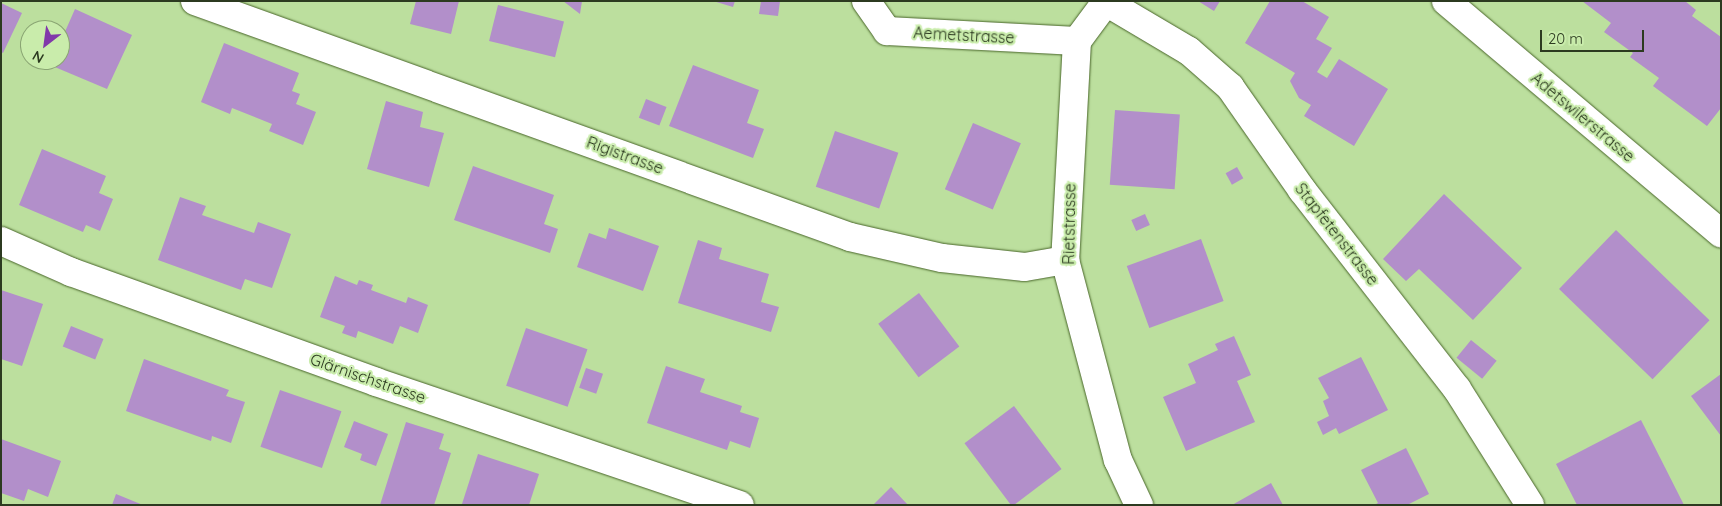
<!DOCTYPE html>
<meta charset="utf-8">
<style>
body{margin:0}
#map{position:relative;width:1722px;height:506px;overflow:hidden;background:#bcdf9e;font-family:Quicksand,sans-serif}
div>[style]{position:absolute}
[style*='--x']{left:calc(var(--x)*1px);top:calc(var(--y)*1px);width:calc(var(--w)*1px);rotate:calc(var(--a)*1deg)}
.building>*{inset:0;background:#b28fca;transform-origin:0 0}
.roads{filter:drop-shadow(0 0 1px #49662a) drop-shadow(0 0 1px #49662a)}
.minor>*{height:28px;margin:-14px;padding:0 14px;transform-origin:14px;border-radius:14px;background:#fff}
.tertiary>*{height:28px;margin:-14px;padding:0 14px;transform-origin:14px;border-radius:14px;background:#fff}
span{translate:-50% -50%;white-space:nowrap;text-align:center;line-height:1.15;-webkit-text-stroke:4.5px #c9ecab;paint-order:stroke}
.street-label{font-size:16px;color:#2c3a20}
.frame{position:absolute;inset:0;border:2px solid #2c3a20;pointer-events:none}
.north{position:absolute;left:20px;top:20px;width:50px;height:50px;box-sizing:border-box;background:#c9ecab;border:1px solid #8aa573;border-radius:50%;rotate:210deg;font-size:14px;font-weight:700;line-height:20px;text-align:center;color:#2c3a20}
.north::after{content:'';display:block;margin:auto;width:18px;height:22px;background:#8138aa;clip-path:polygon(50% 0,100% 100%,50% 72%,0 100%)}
.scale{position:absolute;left:1540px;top:30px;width:104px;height:22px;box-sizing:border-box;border:2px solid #2c3a20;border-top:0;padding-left:6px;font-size:15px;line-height:18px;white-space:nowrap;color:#2c3a20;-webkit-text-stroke:4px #c9ecab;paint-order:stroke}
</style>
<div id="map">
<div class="building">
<i style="clip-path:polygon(416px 1px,459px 1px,451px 34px,410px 24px)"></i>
<i style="clip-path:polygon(563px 1px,582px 1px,580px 14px)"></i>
<i style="clip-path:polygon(713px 1px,735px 1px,733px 7px)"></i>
<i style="clip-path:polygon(761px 1px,780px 1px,778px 16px,759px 14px)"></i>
<i style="clip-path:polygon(1198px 1px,1220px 1px,1214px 11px)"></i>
<i style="clip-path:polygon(1270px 1px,1302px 1px,1329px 17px,1316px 39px,1332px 48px,1317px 72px,1327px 78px,1339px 59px,1388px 89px,1354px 146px,1304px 116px,1311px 105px,1299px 98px,1290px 81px,1295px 73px,1245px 43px)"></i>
<i style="clip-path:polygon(1582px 1px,1685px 1px,1696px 10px,1692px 16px,1721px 37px,1721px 108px,1707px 126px,1653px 86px,1659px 78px,1630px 57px,1633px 53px,1604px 32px,1611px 23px)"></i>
<i style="clip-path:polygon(1px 3px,22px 13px,3px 53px,1px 52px)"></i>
<i style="left:498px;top:5px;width:68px;height:37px;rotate:14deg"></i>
<i style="clip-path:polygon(75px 9px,132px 35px,107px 89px,50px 65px,52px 60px,60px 60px,60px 43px)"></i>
<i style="clip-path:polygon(224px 43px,299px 73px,292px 91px,300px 94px,296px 104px,316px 112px,303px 145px,269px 131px,272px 124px,232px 108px,230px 114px,201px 102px)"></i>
<i style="clip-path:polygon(693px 65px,759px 90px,747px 123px,764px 129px,753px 158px,669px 126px)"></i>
<i style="left:646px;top:99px;width:22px;height:20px;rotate:21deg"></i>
<i style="clip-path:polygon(386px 101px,423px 112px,420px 127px,444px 133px,429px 187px,367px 169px)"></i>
<i style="left:1115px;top:110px;width:65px;height:75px;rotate:4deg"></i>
<i style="left:973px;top:123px;width:52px;height:72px;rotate:23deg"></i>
<i style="left:835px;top:131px;width:67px;height:59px;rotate:19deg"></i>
<i style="clip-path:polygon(42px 149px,106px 176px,99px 193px,113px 199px,100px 231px,86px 225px,83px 232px,19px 205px)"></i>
<i style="clip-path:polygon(473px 166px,554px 195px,544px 224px,558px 229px,550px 253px,454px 220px)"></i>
<i style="left:1237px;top:167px;width:13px;height:13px;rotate:61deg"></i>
<i style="clip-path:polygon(1444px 194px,1522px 268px,1473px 320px,1419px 269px,1406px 281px,1383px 259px)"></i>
<i style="clip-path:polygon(180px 197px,206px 206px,202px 215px,254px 233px,258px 222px,291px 234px,272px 288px,245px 279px,241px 290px,158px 260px)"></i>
<i style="left:1145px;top:214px;width:12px;height:15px;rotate:66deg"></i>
<i style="clip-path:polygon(609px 228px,659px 246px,643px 291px,577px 267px,589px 233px,606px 239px)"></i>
<i style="left:1616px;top:230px;width:130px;height:82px;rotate:44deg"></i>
<i style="left:1201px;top:239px;width:66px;height:79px;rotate:70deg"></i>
<i style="clip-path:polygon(698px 240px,722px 248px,719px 259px,769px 274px,761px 302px,779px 307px,771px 332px,678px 303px)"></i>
<i style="clip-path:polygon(335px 276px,357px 285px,359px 280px,373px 285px,371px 290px,406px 303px,408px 297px,428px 305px,418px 333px,400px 326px,393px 344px,358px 331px,356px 338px,342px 333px,345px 326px,320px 317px)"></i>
<i style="clip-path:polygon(1px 290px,43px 304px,22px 366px,1px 359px)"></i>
<i style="left:919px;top:293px;width:67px;height:51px;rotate:53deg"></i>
<i style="left:71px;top:326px;width:35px;height:22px;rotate:22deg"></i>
<i style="left:526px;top:328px;width:65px;height:61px;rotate:19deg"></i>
<i style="clip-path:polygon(1234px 336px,1251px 375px,1237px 381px,1255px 422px,1186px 451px,1163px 397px,1196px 383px,1188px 364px,1218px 350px,1215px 344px)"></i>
<i style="left:1471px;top:340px;width:33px;height:23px;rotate:39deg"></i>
<i style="clip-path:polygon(1361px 357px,1388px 410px,1339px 434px,1336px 428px,1323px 435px,1317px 422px,1329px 416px,1323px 401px,1329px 398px,1318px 378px)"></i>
<i style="clip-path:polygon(144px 359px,229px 390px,226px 396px,245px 402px,231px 443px,212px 436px,211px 441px,126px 411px)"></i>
<i style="clip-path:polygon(666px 366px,705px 379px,700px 392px,742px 406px,740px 412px,759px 418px,750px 448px,730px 441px,727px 450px,647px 423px)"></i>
<i style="left:586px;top:368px;width:18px;height:21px;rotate:19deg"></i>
<i style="clip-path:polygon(1721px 374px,1721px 436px,1691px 396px)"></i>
<i style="left:280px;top:390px;width:65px;height:60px;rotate:19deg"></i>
<i style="left:1014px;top:406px;width:79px;height:62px;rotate:53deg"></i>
<i style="clip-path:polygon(1641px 420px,1684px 505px,1577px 505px,1556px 464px)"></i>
<i style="clip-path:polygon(354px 421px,388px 434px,376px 466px,360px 460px,362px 454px,344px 447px)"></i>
<i style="clip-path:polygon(406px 422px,444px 434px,439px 449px,451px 453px,434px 505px,380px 505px)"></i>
<i style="clip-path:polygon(1px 439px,61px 461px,48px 497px,28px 489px,24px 501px,1px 493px)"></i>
<i style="clip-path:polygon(1406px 448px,1429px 494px,1407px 505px,1374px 505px,1378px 503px,1361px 470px)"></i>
<i style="clip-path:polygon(478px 454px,539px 474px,529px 505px,462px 504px)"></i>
<i style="clip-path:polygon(1271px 483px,1283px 505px,1232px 505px)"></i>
<i style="clip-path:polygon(891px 487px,908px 505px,873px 505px)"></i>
<i style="clip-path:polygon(116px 494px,143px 505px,112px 505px)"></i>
</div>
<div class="roads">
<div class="minor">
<i style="--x:195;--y:1;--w:696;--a:19.81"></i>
<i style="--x:850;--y:237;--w:94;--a:12.9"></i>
<i style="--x:942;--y:258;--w:83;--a:6.2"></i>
<i style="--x:1025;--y:267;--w:41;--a:-9.9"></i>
<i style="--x:866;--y:1;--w:37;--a:55"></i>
<i style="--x:887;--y:31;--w:190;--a:3"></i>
<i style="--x:1106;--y:2;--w:96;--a:30.6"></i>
<i style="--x:1189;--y:51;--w:55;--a:41.3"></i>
<i style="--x:1230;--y:87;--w:126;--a:55"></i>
<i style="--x:1302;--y:190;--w:252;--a:52.1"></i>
<i style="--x:1457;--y:389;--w:137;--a:57.8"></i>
<i style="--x:1106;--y:2;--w:49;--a:126.6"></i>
<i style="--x:1077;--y:41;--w:219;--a:93.1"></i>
<i style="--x:1065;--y:260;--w:207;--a:75.2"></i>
<i style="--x:1118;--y:460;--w:50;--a:65"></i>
<i style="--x:1;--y:241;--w:77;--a:23.9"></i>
<i style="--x:71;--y:272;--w:324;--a:19.8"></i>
<i style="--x:376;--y:382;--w:384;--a:18.7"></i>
</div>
<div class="tertiary">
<i style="--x:1446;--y:1;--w:360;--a:40.2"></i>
</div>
</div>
<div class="street-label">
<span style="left:964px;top:35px;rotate:3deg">Aemetstrasse</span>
<span style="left:1583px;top:117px;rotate:40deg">Adetswilerstrasse</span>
<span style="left:625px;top:155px;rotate:20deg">Rigistrasse</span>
<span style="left:1069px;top:224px;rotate:-89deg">Rietstrasse</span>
<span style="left:1337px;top:234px;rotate:52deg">Stapfetenstrasse</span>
<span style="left:368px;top:378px;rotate:19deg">Glärnischstrasse</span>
</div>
<div class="frame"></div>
<div class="north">N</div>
<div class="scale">20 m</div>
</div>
